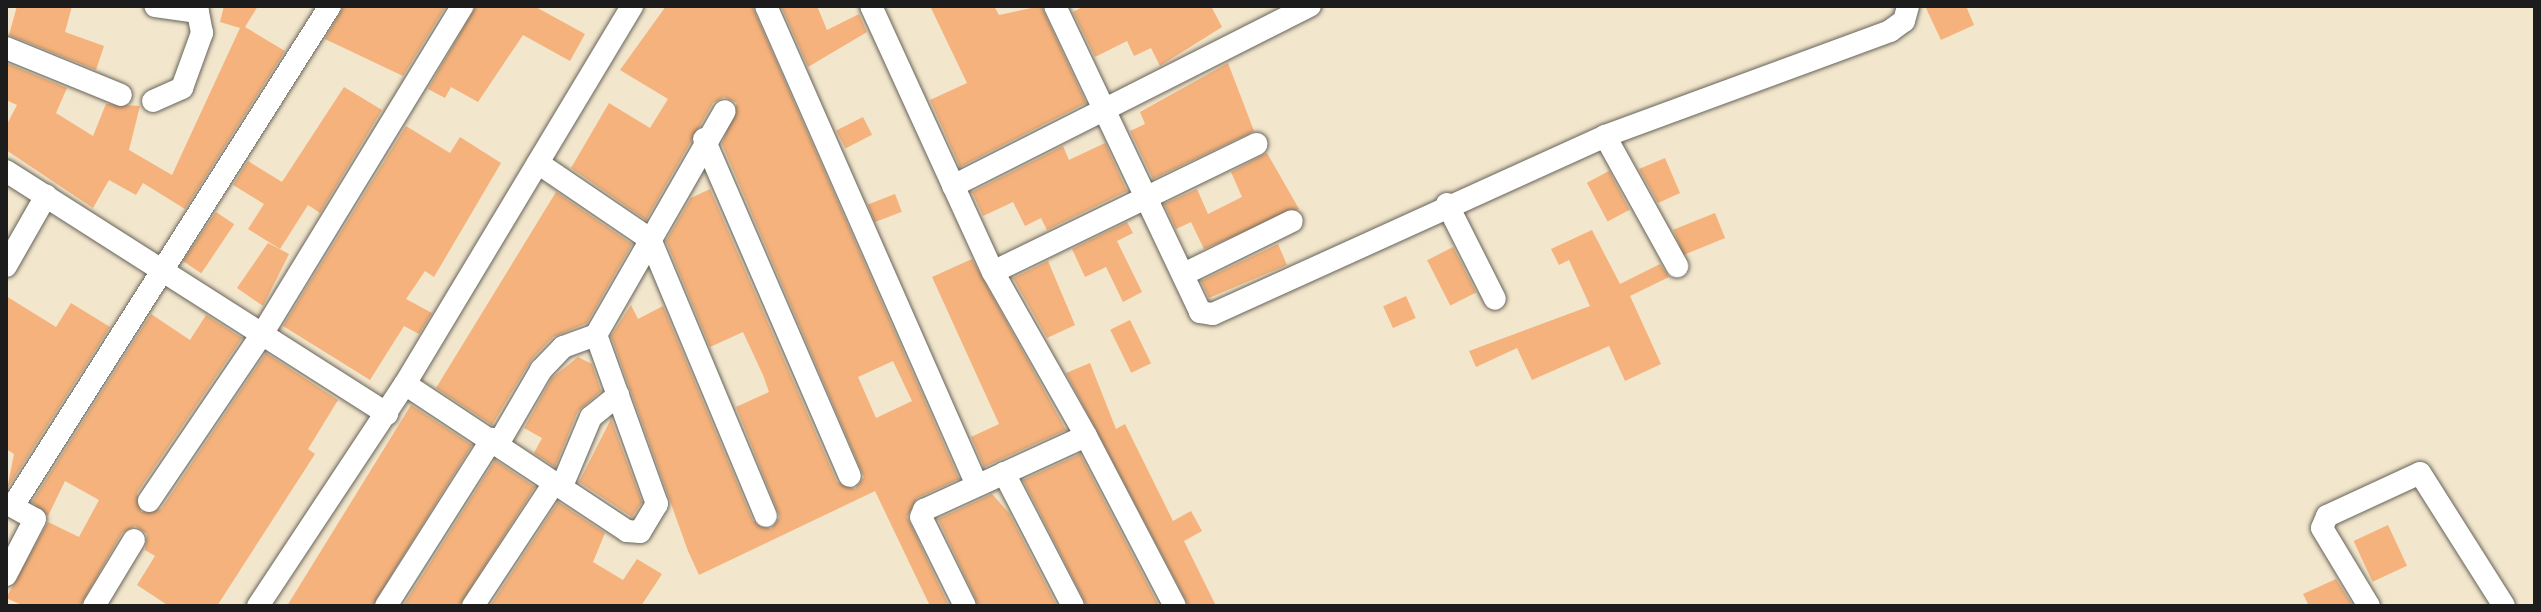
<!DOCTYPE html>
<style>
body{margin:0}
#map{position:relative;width:2541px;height:612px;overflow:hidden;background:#f2e6cc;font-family:Caveat,sans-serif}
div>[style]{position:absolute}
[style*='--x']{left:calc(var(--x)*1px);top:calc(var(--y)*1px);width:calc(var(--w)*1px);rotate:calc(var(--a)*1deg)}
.building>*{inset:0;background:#f5b27c;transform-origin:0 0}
.roads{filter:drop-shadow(0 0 2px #67635a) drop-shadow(0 0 2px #67635a)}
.minor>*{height:22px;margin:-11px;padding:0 11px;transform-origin:11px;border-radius:11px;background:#fff}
span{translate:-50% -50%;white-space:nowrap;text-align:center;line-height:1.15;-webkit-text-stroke:8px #fff;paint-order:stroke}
.frame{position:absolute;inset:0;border:8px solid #1c1c1c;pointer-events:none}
</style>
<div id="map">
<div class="building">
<i style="clip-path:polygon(17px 6px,72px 6px,65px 32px,104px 46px,96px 70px,9px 35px)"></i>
<i style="clip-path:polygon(224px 6px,258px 6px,245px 27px,285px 51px,185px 209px,143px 183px,136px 195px,109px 180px,93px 208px,6px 150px,6px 126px,17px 105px,6px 100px,6px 63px,67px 88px,56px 113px,93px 136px,106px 104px,140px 106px,129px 150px,172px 175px,240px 28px,220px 22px)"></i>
<i style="clip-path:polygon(344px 6px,446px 6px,403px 76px,325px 39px)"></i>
<i style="clip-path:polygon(476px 6px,534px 6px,585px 34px,570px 61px,523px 35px,478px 102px,451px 87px,445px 98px,428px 89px)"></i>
<i style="clip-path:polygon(evenodd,666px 6px,752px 6px,959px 479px,917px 498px,907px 517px,949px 606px,930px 606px,875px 491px,699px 575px,688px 551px,611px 336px,631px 305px,638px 319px,663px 306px,753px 521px,771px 529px,780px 517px,736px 407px,769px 392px,763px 375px,743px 332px,710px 347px,666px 241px,691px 198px,710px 189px,837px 482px,855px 489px,864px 477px,722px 144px,737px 103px,724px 97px,713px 103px,646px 220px,571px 168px,609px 103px,650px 128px,668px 99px,620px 70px,666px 6px,893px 361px,912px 401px,876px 418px,858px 377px,893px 361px)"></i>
<i style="clip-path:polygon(781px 6px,817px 6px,827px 30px,859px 14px,867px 32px,808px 67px)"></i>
<i style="clip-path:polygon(930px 6px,994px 6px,999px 15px,1041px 6px,1086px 103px,960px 167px,930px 100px,967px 83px)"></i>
<i style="clip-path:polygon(1084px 6px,1211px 6px,1222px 27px,1160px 66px,1151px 48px,1134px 56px,1127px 41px,1095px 57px,1073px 12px)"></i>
<i style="clip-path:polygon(1925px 6px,1966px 6px,1974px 25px,1941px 40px)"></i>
<i style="clip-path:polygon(1228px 63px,1254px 131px,1153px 179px,1130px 131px,1145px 124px,1140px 112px)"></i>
<i style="clip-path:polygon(344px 87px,382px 110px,320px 213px,308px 205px,280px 249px,248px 229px,264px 204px,233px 185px,248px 161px,282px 182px)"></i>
<i style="left:863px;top:117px;width:20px;height:30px;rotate:63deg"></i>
<i style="clip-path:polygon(406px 126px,450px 153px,460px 137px,501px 163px,434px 277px,425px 271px,406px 299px,432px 313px,419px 334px,404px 326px,370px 380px,283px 326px)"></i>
<i style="clip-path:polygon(1105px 143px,1127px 191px,1047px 230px,1041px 218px,1025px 226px,1013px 202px,983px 216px,972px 192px,1063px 146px,1069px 160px)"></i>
<i style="clip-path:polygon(1267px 153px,1299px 209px,1204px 249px,1191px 222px,1176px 229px,1164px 204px,1197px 189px,1208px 214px,1242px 197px,1231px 172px)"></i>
<i style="clip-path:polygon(1665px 158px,1680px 193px,1658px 203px,1639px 169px)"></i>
<i style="left:1609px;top:171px;width:44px;height:25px;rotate:62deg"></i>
<i style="clip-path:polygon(556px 192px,632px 244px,587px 323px,553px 337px,531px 360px,492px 425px,436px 388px)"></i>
<i style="left:895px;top:194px;width:19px;height:29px;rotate:69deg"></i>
<i style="left:216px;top:212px;width:22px;height:59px;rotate:34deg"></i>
<i style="left:1715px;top:213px;width:27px;height:45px;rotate:68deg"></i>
<i style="clip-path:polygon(1127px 222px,1133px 233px,1117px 241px,1142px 292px,1123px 302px,1106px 267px,1085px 277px,1072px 249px)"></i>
<i style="clip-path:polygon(1592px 230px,1620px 284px,1660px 264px,1669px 277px,1630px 296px,1661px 364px,1625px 381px,1609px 346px,1532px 380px,1517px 348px,1476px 367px,1469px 351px,1590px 306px,1569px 260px,1559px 265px,1551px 249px)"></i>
<i style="clip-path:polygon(268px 243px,289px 254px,263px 306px,237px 288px)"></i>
<i style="clip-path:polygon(1278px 244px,1287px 265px,1209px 298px,1201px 281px)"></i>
<i style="left:1453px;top:247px;width:51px;height:29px;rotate:63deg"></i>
<i style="clip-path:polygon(972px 259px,1066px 430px,984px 467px,971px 437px,999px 424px,932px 277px)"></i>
<i style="clip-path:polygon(1048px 261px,1075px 325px,1047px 338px,1013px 278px)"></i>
<i style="clip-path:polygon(6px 296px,56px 327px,71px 303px,110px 327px,7px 489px,14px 454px,6px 449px)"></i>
<i style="left:1406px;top:296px;width:24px;height:25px;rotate:66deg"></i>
<i style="clip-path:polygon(151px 314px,190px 340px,206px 315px,242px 338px,137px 493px,141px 512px,161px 509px,266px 353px,338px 400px,308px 449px,315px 454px,217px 606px,169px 606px,137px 585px,155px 556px,145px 550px,147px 534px,135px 526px,122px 533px,80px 606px,24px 606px,6px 598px,48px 522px,79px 537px,99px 500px,65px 481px,48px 516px,32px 502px)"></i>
<i style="left:1130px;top:320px;width:48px;height:22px;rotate:64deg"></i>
<i style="clip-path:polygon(578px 357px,592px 364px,601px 391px,578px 411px,555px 467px,534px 453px,542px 438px,524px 428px,552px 378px)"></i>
<i style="clip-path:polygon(1090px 363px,1116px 429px,1125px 424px,1173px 521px,1191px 511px,1202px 531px,1184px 541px,1216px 606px,1189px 606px,1066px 373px)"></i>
<i style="clip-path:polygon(411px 405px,472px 445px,372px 606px,287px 606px)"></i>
<i style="clip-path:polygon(611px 419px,642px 502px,632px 517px,579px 482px)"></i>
<i style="clip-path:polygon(1080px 454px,1159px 606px,1087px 606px,1023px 480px)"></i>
<i style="clip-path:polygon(495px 460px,535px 487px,459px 606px,403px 606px)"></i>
<i style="clip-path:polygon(992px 494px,1009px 513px,1057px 606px,979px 606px,938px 519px)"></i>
<i style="clip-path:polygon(558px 502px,605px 533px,593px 562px,623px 580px,637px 559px,662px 574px,641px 606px,490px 606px)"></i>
<i style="left:2388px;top:525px;width:45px;height:38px;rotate:65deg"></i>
<i style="clip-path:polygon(2336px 579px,2353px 606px,2309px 606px,2303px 594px)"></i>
</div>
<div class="roads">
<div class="minor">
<i style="--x:766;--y:6;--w:521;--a:66.24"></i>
<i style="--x:871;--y:6;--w:293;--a:65.4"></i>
<i style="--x:993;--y:272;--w:189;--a:60.4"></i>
<i style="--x:1055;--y:6;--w:339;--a:64.6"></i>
<i style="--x:1200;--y:312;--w:13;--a:9"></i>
<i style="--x:1213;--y:314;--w:431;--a:-24.4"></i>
<i style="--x:1605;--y:136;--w:304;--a:-20.2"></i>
<i style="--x:1890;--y:31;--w:17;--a:-36"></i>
<i style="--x:1904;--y:21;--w:16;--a:-75"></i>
<i style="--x:6;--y:48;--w:124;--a:22.2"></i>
<i style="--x:153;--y:101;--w:32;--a:-24"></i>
<i style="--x:182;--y:88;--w:59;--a:-70"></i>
<i style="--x:202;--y:33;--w:21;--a:-101"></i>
<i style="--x:198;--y:12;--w:43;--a:-172.1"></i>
<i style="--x:1605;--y:136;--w:149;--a:61"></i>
<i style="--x:704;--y:139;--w:367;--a:66.6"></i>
<i style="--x:538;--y:163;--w:135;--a:34.2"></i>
<i style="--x:650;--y:239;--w:300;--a:67.3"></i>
<i style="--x:6;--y:171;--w:452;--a:32.5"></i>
<i style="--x:953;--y:186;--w:400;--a:-26.8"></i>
<i style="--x:1447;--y:204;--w:106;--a:63.2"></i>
<i style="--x:6;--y:266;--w:81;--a:-60.3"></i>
<i style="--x:993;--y:272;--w:293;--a:-25.9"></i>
<i style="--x:1184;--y:274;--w:120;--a:-26.1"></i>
<i style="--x:405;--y:384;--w:266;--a:33.5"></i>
<i style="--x:627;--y:531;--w:13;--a:4"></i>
<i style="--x:640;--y:532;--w:33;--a:-59"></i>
<i style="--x:657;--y:504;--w:180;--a:-109.8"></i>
<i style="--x:596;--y:335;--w:258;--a:-60.1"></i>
<i style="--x:498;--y:444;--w:86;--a:-59.8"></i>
<i style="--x:541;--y:370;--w:32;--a:-46"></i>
<i style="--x:563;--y:347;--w:35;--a:-20"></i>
<i style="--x:1004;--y:473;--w:150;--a:62.6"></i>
<i style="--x:562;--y:486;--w:75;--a:-67.2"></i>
<i style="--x:591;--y:417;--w:35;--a:-39"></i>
<i style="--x:149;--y:501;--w:205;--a:-55.9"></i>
<i style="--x:264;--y:331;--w:381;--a:-58.6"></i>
<i style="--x:6;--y:503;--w:33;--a:29"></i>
<i style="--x:35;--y:519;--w:63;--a:117.4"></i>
<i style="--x:13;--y:506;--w:592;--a:-57.63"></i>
<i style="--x:94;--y:606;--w:77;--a:-58.8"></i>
<i style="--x:258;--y:606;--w:266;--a:-56.5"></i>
<i style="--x:405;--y:384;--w:441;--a:-59"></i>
<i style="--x:386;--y:606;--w:198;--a:-57.6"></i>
<i style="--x:473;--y:606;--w:147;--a:-56.6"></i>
<i style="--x:965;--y:606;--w:99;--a:-116.3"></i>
<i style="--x:921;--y:517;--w:8;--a:-67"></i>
<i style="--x:924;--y:510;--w:178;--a:-24.6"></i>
<i style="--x:1086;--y:436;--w:192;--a:62.4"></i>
<i style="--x:2369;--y:606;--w:91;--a:-121.1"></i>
<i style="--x:2322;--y:528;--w:13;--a:-67"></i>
<i style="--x:2327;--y:516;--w:102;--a:-24.8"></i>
<i style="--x:2420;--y:473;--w:157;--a:57.7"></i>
</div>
</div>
<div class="frame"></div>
</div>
